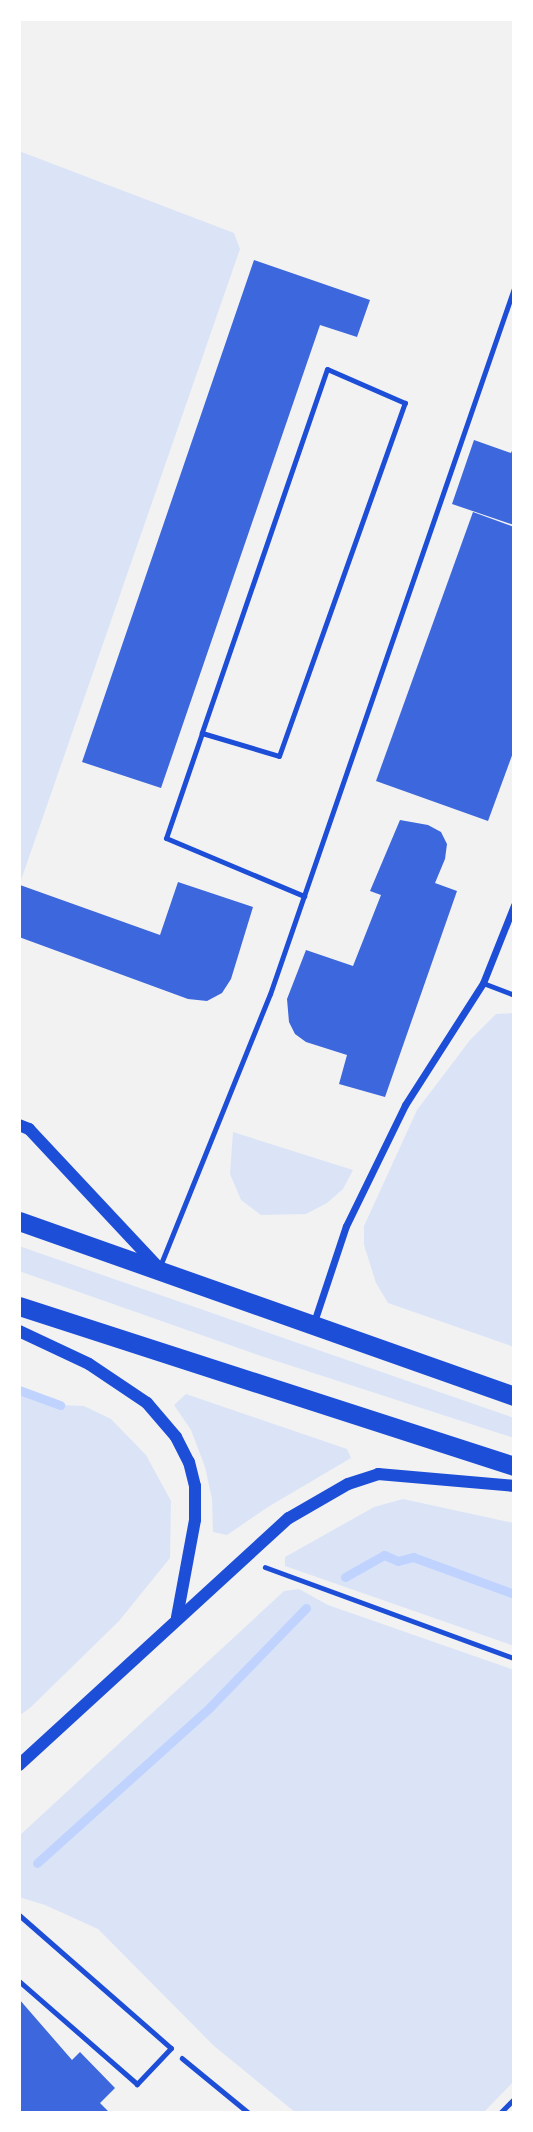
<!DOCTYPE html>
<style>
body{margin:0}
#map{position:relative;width:533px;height:2132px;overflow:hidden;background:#f2f2f2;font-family:Raleway,sans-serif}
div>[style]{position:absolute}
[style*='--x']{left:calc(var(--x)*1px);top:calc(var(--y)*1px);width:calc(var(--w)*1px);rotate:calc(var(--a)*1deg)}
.green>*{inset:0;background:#dbe4f7}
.stream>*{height:9px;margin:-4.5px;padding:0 4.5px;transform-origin:4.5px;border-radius:4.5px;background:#bfd3fe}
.building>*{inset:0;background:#3d67dc}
.path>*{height:4.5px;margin:-2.25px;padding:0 2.25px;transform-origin:2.25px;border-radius:2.25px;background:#1d4ed8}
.service>*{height:5px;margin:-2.5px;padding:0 2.5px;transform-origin:2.5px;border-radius:2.5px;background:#1d4ed8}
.minor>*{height:7px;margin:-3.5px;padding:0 3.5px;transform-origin:3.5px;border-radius:3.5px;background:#1d4ed8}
.tertiary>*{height:12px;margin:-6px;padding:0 6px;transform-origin:6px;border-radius:6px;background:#1d4ed8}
.trunk>*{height:19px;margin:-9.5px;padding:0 9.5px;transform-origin:9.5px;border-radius:9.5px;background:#1d4ed8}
span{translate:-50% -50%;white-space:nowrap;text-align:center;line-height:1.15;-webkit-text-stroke:5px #fff;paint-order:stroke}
.frame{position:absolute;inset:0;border:21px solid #fff;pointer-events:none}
</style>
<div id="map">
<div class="green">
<i style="clip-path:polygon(19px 151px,234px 233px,240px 249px,19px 886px)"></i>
<i style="clip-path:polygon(514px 1013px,514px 1347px,388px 1303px,376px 1283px,364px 1245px,364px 1226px,417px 1110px,470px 1040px,496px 1014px)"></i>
<i style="clip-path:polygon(233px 1132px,353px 1170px,343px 1189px,327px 1203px,306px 1214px,261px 1215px,241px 1200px,230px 1174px)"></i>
<i style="clip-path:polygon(19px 1246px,514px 1418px,514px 1438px,261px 1356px,19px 1271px)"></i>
<i style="clip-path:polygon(19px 1390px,60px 1405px,84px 1406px,111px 1419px,146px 1455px,171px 1501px,170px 1558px,119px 1621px,31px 1707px,19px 1716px)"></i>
<i style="clip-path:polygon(186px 1394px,347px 1449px,351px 1458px,268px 1507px,227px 1535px,213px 1532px,212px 1499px,205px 1467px,191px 1430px,174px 1405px)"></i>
<i style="clip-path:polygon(403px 1499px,514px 1523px,514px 1646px,285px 1566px,285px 1557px,374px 1507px)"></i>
<i style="clip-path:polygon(299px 1589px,328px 1605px,514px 1670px,514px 2081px,483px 2113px,296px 2113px,214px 2046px,98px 1929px,45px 1905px,19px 1897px,19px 1836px,284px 1591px)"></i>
</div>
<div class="stream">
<i style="--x:19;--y:1390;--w:44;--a:20.1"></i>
<i style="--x:345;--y:1577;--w:45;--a:-29.4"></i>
<i style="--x:384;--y:1555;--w:15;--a:23"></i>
<i style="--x:398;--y:1561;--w:16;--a:-15"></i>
<i style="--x:413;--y:1557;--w:108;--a:20.1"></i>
<i style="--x:37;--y:1863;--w:233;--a:-42"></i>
<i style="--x:210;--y:1707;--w:138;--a:-45.9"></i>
</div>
<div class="building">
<i style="clip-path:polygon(254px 260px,370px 300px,357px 337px,320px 325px,161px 788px,82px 762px)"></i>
<i style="clip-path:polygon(474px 440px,511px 453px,514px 446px,514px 525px,452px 504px)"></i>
<i style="clip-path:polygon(473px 512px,514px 527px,514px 750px,488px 821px,376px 781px)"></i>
<i style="clip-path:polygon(400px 820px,428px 825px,441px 832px,447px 844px,445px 859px,435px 883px,457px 891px,385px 1097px,339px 1084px,347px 1055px,306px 1042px,295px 1034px,289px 1022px,287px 999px,306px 950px,353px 966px,381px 895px,370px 891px)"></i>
<i style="clip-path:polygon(178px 882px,253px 907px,231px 979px,222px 993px,207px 1001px,188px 999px,19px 937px,20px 885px,160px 935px)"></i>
<i style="clip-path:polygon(19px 1999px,72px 2060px,80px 2052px,115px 2088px,100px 2103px,110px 2113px,19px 2113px)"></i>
</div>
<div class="path">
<i style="--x:265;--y:1567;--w:265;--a:20.1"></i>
<i style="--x:182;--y:2058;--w:87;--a:39.4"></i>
<i style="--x:500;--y:2113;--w:20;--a:-45"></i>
</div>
<div class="service">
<i style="--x:202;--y:733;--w:80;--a:16.6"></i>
<i style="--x:279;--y:756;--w:375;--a:-70.4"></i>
<i style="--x:405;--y:403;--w:85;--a:-156.4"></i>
<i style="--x:327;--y:369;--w:385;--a:109"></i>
<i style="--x:202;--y:733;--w:111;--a:108.9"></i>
<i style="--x:166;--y:838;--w:150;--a:22.8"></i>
<i style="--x:483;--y:983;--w:33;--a:21"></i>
<i style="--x:160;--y:1266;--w:293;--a:-68"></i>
<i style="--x:270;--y:994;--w:747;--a:-70.93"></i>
<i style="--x:19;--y:1915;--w:202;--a:41.2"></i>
<i style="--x:171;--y:2048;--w:50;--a:133.4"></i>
<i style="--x:137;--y:2084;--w:157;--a:-138.9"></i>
</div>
<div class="minor">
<i style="--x:314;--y:1322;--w:101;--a:-71.6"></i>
<i style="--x:346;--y:1226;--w:135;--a:-64"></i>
<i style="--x:405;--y:1105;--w:145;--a:-57.4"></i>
<i style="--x:483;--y:983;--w:84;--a:-68.3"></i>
</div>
<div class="tertiary">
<i style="--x:19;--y:1125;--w:11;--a:22"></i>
<i style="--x:29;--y:1129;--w:187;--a:46.9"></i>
<i style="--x:19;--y:1331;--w:77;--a:25.2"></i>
<i style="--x:89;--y:1364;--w:70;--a:33.9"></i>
<i style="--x:147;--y:1403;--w:45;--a:49.5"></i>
<i style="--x:176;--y:1437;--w:28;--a:63"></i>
<i style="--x:189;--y:1462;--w:25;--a:76"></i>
<i style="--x:195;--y:1486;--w:34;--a:90"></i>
<i style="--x:195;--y:1520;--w:99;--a:100.5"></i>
<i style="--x:19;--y:1765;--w:366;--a:-42.5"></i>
<i style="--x:289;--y:1518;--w:68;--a:-30"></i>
<i style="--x:348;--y:1484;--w:32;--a:-18"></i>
<i style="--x:378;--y:1474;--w:137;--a:5"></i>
</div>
<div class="trunk">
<i style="--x:19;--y:1221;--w:525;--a:19.47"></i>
<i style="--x:19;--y:1306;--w:520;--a:17.91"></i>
</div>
<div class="frame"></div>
</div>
